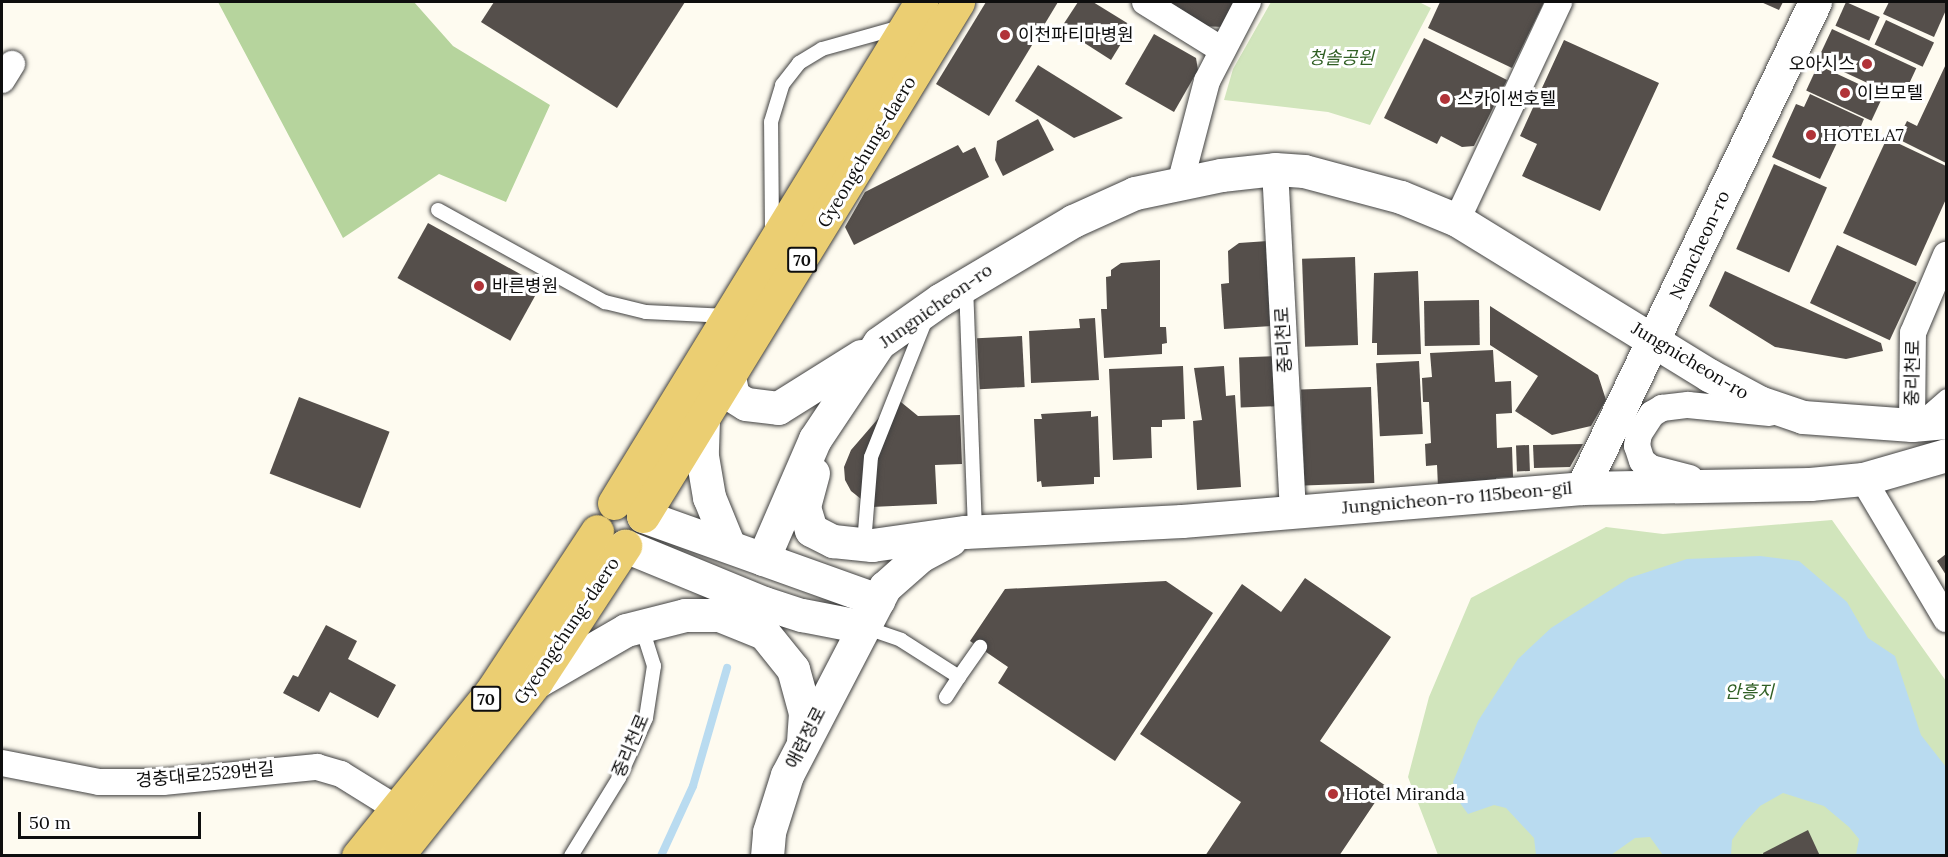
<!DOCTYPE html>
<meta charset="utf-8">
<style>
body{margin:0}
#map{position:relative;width:1948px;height:857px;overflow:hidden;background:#fefbf0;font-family:Lora,"Noto Sans KR",serif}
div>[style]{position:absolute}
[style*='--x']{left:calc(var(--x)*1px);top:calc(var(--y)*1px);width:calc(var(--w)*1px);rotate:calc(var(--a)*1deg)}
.green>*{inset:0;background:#d1e5bc}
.forest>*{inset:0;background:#b6d49d}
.water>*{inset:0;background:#b9dbf0}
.stream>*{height:8px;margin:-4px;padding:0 4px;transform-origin:4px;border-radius:4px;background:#b9dbf0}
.building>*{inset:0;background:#554f4b;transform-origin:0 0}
.roads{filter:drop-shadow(0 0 2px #414141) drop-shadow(0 0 2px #414141)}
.service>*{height:14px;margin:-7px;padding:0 7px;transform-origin:7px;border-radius:7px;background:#fff}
.minor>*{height:26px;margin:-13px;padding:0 13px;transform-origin:13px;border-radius:13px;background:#fff}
.tertiary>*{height:33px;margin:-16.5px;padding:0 16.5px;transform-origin:16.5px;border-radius:16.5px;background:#fff}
.primary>*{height:33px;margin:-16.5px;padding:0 16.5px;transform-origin:16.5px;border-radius:16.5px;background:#ebce72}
.dots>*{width:16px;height:16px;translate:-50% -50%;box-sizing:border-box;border:3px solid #fff;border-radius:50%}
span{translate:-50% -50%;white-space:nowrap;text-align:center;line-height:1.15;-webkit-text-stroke:6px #fff;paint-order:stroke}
.shield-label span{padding:2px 4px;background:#fff;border:2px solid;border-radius:4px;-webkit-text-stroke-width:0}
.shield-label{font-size:16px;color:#0e0e0e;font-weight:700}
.poi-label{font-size:18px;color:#0e0e0e}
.left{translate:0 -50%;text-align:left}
.right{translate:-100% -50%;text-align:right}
.park-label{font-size:18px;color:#305f24;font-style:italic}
.street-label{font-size:18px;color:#0e0e0e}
.frame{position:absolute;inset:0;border:3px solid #0e0e0e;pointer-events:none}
.scale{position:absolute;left:18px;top:812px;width:183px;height:27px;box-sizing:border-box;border:3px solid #0e0e0e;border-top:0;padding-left:8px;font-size:18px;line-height:21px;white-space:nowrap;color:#0e0e0e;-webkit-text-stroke:4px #fff;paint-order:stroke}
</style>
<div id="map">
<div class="green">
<i style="clip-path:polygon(1271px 2px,1419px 2px,1431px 8px,1370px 125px,1328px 112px,1224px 100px,1233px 69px)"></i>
<i style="clip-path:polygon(1832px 520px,1946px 681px,1946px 855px,1438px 855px,1408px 777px,1429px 697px,1471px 598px,1606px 527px,1663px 534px)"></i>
</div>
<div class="forest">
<i style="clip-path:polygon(218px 2px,414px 2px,453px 46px,550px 105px,506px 202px,439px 174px,343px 238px)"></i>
</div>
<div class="water">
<i style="clip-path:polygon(1760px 556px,1799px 561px,1847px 602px,1868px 638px,1895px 656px,1921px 735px,1946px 767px,1946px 855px,1856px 855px,1859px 839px,1849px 827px,1824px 806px,1783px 793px,1760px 806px,1744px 823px,1732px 840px,1731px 855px,1663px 855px,1650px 837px,1635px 838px,1611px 855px,1536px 855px,1534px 838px,1506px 808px,1494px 805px,1468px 814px,1460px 803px,1453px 782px,1478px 721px,1518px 659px,1551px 628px,1629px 578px,1687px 559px)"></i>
</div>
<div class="stream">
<i style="--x:661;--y:856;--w:77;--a:-65.4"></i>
<i style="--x:693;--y:786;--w:123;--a:-73.9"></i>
</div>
<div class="building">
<i style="clip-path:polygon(494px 2px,685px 2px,617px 108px,481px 22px)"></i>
<i style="clip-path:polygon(986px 2px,1058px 2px,989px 116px,936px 84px)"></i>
<i style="clip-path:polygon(1078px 2px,1093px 2px,1132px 26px,1111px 60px,1061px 28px)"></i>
<i style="clip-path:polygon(1153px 2px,1237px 2px,1223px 27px,1200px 26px)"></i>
<i style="clip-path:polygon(1440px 2px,1544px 2px,1512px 68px,1428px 28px)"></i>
<i style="clip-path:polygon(1761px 2px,1783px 2px,1779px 10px)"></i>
<i style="left:1846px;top:2px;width:37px;height:26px;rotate:24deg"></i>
<i style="clip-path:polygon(1889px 2px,1946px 2px,1946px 10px,1934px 37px,1883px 14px)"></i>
<i style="left:1886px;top:20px;width:53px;height:27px;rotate:25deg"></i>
<i style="left:1832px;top:29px;width:93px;height:34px;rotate:25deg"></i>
<i style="clip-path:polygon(1154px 34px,1196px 58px,1198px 70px,1174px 112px,1125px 84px)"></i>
<i style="clip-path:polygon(1424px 38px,1507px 80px,1474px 146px,1462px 147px,1441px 136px,1437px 144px,1384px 118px)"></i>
<i style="clip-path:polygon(1564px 40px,1659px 83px,1600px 211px,1522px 176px,1537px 144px,1520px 136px)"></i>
<i style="clip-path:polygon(1946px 64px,1946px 163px,1898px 139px,1907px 121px,1917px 126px)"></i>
<i style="clip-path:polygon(1038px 65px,1123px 118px,1074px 138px,1015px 101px)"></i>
<i style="left:1818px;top:65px;width:72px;height:28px;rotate:25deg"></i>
<i style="clip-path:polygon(1810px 94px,1864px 119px,1856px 138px,1842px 132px,1820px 179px,1772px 157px,1796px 104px,1804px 107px)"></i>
<i style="clip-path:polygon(1038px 119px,1054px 150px,1003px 176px,995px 160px,997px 141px)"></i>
<i style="clip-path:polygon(1887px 138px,1946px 166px,1946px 199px,1916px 266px,1843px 233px)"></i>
<i style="clip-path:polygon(958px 145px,963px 153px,975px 147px,989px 177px,854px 245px,845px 227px,865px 192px)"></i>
<i style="left:1774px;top:164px;width:58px;height:93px;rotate:24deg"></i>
<i style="left:428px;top:223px;width:129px;height:63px;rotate:29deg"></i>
<i style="clip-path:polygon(1268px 241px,1272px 326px,1224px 329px,1221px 284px,1229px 283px,1228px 251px,1239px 243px)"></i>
<i style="left:1837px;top:245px;width:88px;height:64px;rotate:25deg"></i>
<i style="left:1355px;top:257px;width:88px;height:53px;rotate:88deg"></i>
<i style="clip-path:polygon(1160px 260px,1160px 327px,1166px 327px,1167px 343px,1162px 344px,1162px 354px,1104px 358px,1101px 309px,1107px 309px,1106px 277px,1111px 276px,1111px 270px,1121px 263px)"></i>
<i style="clip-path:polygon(1418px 271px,1421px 354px,1377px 355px,1377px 343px,1372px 343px,1374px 273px)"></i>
<i style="clip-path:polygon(1725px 271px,1881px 343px,1883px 351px,1846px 359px,1775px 347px,1709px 306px)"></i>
<i style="left:1479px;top:300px;width:45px;height:55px;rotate:89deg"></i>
<i style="clip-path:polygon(1490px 306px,1598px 375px,1606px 400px,1591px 426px,1552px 435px,1515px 411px,1538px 376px,1490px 345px)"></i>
<i style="clip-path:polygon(1095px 318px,1099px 380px,1031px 383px,1029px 331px,1080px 328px,1079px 319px)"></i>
<i style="left:1022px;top:336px;width:51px;height:45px;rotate:87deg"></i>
<i style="clip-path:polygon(1493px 350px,1495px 382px,1511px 381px,1512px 413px,1496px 414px,1497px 448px,1512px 447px,1513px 477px,1496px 478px,1497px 485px,1438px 487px,1437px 465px,1426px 466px,1425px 444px,1431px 443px,1429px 402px,1423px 402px,1422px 378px,1432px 377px,1430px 353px)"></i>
<i style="left:1280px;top:356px;width:50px;height:41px;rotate:88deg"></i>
<i style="left:1419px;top:361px;width:73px;height:43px;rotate:87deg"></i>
<i style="clip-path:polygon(1183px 366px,1185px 419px,1162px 420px,1162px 427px,1151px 427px,1152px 458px,1113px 460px,1109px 369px)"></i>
<i style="clip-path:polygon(1224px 366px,1226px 396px,1235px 395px,1241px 487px,1197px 490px,1193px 421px,1202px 420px,1194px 368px)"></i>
<i style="left:1371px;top:387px;width:96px;height:70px;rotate:88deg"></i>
<i style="left:299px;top:397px;width:97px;height:82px;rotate:21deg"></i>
<i style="clip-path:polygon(896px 398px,918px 416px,960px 415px,962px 464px,935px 465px,937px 504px,871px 507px,851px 491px,845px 480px,844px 467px,851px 450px)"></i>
<i style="clip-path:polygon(1091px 411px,1091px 417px,1098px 416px,1100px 477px,1094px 477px,1094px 484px,1042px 487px,1041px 481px,1037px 482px,1034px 419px,1042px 419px,1041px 414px)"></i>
<i style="clip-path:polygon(1583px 444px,1570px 467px,1534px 468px,1533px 445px)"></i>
<i style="left:1529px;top:445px;width:26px;height:13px;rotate:88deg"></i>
<i style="clip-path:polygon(1946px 554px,1946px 575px,1937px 561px)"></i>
<i style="clip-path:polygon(1305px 578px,1391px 637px,1320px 741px,1386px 786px,1339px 856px,1205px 856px,1241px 802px,1140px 734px,1242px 584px,1281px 612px)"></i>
<i style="clip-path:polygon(1166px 581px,1213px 613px,1115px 761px,998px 683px,1008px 667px,970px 641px,1005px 589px)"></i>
<i style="clip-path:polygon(326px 625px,357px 641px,348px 659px,396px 685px,378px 718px,330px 692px,319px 712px,283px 693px,293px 675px,298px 677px)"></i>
<i style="clip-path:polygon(1808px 830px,1820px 856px,1764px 856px,1763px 853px)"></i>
</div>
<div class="roads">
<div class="service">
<i style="--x:438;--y:210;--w:191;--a:28.9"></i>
<i style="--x:605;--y:302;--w:42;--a:13.7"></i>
<i style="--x:646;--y:312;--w:82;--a:2.8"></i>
<i style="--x:772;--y:230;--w:108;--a:-90.5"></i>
<i style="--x:771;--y:122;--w:39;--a:-73"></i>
<i style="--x:782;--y:85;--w:28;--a:-52"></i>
<i style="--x:799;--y:63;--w:27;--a:-31"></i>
<i style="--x:822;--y:49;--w:82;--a:-15.6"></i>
<i style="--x:966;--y:285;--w:246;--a:87.9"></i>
<i style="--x:1921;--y:418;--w:33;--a:-41"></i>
<i style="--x:864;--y:544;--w:87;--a:-85.4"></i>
<i style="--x:871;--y:457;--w:149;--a:-68.3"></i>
<i style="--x:864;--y:627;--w:39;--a:19"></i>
<i style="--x:901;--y:640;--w:69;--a:32.5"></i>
<i style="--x:959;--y:677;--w:24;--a:123"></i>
<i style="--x:959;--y:677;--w:37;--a:-55"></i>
<i style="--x:571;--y:856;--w:92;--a:-58.4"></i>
<i style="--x:619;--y:778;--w:66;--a:-65.8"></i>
<i style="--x:646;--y:718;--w:53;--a:-81.3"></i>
<i style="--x:654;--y:666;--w:43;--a:-107.6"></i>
</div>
<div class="minor">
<i style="--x:1145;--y:2;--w:91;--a:31.9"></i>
<i style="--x:2;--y:80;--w:19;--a:-58"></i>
<i style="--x:1275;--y:169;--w:343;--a:87"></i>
<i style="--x:1181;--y:180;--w:102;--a:-75.3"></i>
<i style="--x:1207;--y:81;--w:89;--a:-62.6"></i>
<i style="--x:1457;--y:220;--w:241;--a:-64.9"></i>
<i style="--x:1912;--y:425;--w:92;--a:-89.4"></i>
<i style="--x:1913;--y:333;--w:85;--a:-67.1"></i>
<i style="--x:1690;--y:478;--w:40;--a:-165.6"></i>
<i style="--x:1651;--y:468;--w:11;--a:-142"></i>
<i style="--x:1642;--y:461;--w:16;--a:-108"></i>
<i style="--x:1637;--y:446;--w:12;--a:-81"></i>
<i style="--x:1639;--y:434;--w:24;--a:-57"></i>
<i style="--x:1652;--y:414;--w:12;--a:-31"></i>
<i style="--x:1662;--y:408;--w:26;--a:-7"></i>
<i style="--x:1688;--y:405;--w:82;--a:5.6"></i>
<i style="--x:1863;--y:479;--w:163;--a:59.3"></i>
<i style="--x:2;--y:763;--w:99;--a:11.1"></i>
<i style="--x:99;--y:782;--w:64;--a:0"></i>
<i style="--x:163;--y:782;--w:155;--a:-5.6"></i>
<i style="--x:317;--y:767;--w:25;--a:16"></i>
<i style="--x:341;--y:774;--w:68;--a:31.8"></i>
</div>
<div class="tertiary">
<i style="--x:729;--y:377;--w:19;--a:78"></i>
<i style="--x:733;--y:396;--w:15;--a:32"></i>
<i style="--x:746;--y:404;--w:32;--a:7"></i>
<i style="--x:778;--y:408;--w:98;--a:-32.1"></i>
<i style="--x:703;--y:420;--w:36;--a:92"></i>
<i style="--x:702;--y:456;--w:42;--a:80.3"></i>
<i style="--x:709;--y:497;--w:53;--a:67.8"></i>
<i style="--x:813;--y:473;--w:35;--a:105"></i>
<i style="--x:804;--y:507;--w:24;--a:73"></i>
<i style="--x:811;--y:530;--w:25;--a:27"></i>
<i style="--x:833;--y:541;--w:39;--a:6"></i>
<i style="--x:872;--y:545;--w:94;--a:-8"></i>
<i style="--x:965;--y:532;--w:217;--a:-2.9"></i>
<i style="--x:1182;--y:521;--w:401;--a:-4.7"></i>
<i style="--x:1582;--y:488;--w:228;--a:-1"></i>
<i style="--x:1810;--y:484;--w:53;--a:-5.4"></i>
<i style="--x:1863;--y:479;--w:86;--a:-16.1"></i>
<i style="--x:1582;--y:488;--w:539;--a:-64.39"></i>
<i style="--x:643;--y:516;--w:250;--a:19.7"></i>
<i style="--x:625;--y:546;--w:150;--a:22.3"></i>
<i style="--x:764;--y:603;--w:40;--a:18"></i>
<i style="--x:802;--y:615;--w:63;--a:11"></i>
<i style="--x:763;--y:559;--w:131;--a:-66.6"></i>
<i style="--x:815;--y:439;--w:115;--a:-56.3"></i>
<i style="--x:879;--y:343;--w:75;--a:-35.2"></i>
<i style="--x:940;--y:300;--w:155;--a:-30.7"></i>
<i style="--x:1073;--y:221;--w:68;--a:-24.3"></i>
<i style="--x:1135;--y:193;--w:88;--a:-11.8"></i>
<i style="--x:1221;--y:175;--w:54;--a:-6.3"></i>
<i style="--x:1275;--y:169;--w:29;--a:4"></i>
<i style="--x:1304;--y:171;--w:100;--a:15"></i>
<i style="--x:1401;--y:197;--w:61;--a:22.3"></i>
<i style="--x:1457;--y:220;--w:296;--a:31.6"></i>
<i style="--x:1709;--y:375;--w:57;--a:28.4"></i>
<i style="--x:1759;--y:402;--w:46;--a:18.8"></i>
<i style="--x:1803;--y:417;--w:109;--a:4.2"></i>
<i style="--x:1912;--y:425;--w:34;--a:-5"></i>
<i style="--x:719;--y:615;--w:48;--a:21.8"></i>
<i style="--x:764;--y:633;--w:46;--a:51.1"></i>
<i style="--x:793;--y:669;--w:46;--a:74.7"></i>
<i style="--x:805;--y:713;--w:28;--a:94"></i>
<i style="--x:536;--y:682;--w:104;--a:-30"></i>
<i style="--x:626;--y:630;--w:61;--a:-14.3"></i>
<i style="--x:685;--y:615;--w:34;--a:0"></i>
<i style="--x:719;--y:615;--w:41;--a:-19.7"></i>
<i style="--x:767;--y:856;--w:24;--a:-85"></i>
<i style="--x:769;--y:832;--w:60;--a:-72.5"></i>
<i style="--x:787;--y:775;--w:212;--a:-62.5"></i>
<i style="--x:885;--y:587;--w:47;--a:-41.5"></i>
<i style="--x:920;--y:556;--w:34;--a:-28"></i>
</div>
<div class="primary">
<i style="--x:614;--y:503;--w:588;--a:-58.5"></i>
<i style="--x:643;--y:516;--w:603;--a:-58.5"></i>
<i style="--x:358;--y:856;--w:215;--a:-51"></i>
<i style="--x:493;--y:689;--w:189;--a:-56.6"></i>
<i style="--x:397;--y:856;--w:223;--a:-51.4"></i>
<i style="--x:536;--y:682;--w:163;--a:-56.8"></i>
</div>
</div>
<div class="dots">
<i style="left:1005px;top:35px;background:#b13338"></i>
<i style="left:1867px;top:64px;background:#b13338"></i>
<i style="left:1845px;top:93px;background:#b13338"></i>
<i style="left:1445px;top:99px;background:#b13338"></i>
<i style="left:1811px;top:135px;background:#b13338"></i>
<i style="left:479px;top:286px;background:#b13338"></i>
<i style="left:1333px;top:794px;background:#b13338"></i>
</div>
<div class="shield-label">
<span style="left:802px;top:260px">70</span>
<span style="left:486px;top:699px">70</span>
</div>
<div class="poi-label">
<span class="left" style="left:1018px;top:35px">이천파티마병원</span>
<span class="right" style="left:1855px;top:64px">오아시스</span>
<span class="left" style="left:1857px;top:93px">이브모텔</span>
<span class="left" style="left:1457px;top:99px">스카이썬호텔</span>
<span class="left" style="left:1823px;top:135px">HOTELA7</span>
<span class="left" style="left:492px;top:286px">바른병원</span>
<span class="left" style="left:1345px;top:794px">Hotel Miranda</span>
</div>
<div class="park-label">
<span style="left:1341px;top:58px">청솔공원</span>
<span style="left:1749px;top:692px">안흥지</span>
</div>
<div class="street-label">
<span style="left:867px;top:152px;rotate:-59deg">Gyeongchung-daero</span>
<span style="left:1700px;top:245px;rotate:-65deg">Namcheon-ro</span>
<span style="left:936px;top:306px;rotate:-35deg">Jungnicheon-ro</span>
<span style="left:1284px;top:340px;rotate:-93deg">중리천로</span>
<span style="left:1690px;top:361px;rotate:31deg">Jungnicheon-ro</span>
<span style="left:1913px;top:373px;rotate:-89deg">중리천로</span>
<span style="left:1457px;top:498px;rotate:-5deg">Jungnicheon-ro 115beon-gil</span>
<span style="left:567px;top:631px;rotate:-56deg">Gyeongchung-daero</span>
<span style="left:806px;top:738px;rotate:-63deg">애련정로</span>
<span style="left:631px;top:746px;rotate:-67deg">중리천로</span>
<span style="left:205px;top:775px;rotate:-5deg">경충대로2529번길</span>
</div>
<div class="frame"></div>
<div class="scale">50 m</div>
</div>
